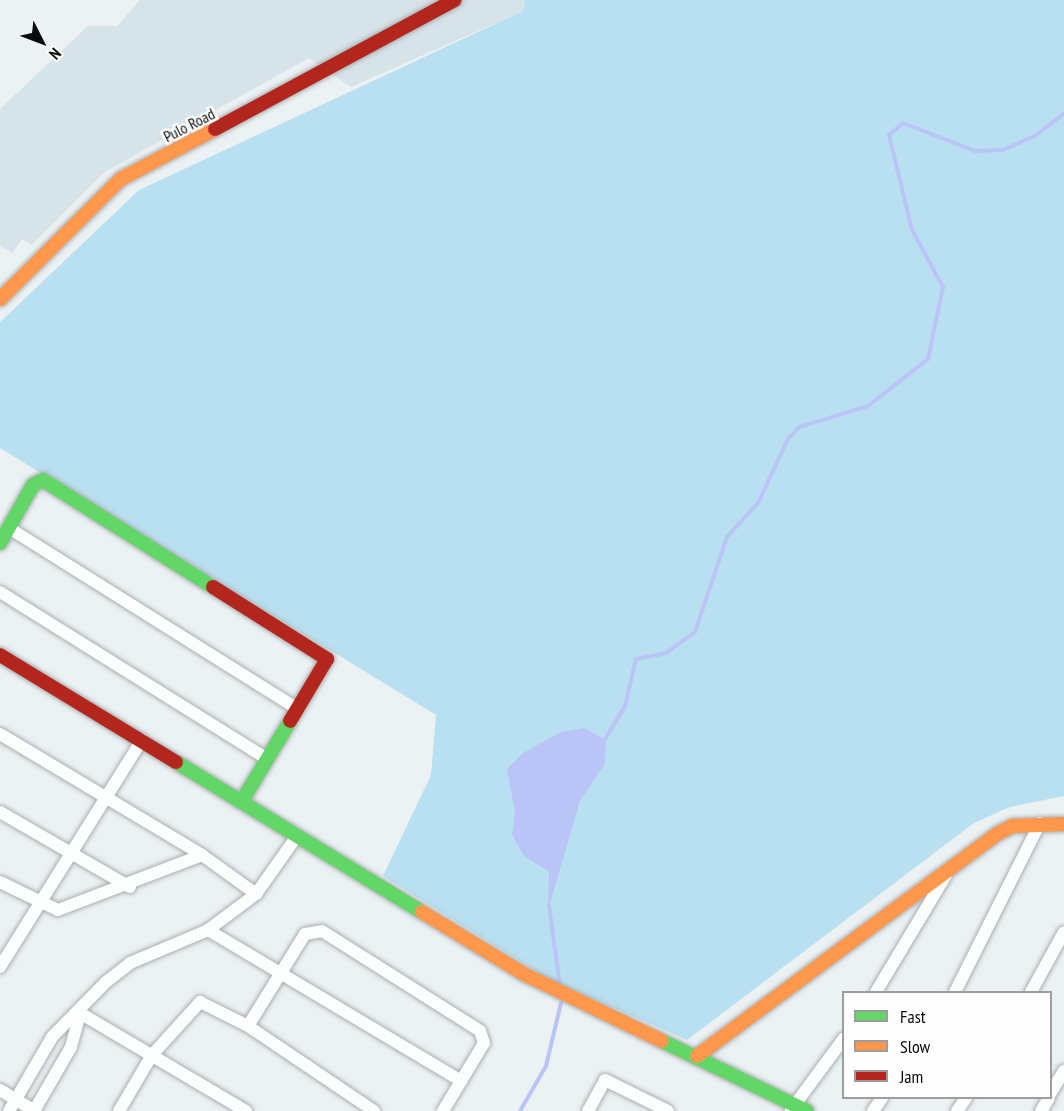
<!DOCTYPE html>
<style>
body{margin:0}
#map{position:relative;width:1064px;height:1111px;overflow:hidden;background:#ecf2f4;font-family:"PT Sans Narrow",sans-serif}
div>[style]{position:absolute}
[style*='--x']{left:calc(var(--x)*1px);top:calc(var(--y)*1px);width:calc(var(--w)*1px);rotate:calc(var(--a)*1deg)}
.built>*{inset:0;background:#d6e3e9}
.green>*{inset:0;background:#b9e0f1}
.water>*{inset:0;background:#bac4f6}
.stream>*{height:4px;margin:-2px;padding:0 2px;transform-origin:2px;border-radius:2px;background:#bac4f6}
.roads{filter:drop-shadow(0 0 2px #aaaeb0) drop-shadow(0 0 2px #aaaeb0)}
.street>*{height:12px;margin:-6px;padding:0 6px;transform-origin:6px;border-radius:6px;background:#fcfdfd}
.fast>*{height:14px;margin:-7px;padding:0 7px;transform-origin:7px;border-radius:7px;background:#63d668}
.slow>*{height:14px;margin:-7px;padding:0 7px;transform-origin:7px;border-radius:7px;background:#ff974d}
.jam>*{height:14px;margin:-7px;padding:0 7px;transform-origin:7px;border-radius:7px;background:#b3261e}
span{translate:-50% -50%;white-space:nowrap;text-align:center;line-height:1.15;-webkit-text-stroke:5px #fefefe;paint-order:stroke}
.street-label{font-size:16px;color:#080c0d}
.legend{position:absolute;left:842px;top:991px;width:210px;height:108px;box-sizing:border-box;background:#fefefe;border:2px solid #9c9d9e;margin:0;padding:8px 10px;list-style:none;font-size:18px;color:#080c0d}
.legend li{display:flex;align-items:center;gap:12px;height:30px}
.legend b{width:30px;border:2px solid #9c9d9e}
.north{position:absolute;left:12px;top:12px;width:60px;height:60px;-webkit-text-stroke:4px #fefefe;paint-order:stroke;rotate:132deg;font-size:16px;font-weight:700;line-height:24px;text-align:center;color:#080c0d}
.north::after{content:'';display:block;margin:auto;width:21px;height:27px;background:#080c0d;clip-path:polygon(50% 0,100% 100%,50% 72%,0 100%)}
</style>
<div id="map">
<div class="built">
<i style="clip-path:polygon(140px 0,525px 0,523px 11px,351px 87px,309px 58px,105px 172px,32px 245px,22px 239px,12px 253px,0 246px,0 109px,88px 26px,117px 26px)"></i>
</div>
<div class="green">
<i style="clip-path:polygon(525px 0,1064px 0,1064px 796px,1010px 807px,974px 823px,687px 1040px,549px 979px,383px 876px,431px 775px,436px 715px,0 448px,0 322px,139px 190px,523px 11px)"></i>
</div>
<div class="water">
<i style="clip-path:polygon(584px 728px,606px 740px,605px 764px,580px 801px,548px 910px,549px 872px,523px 855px,512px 834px,515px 813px,507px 769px,523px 753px,561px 732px)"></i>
</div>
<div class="stream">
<i style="--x:604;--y:741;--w:41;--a:-59"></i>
<i style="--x:625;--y:706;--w:48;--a:-76.8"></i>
<i style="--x:636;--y:659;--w:31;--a:-11"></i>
<i style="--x:666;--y:653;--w:36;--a:-36"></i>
<i style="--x:695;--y:632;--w:100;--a:-71.4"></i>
<i style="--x:727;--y:537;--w:46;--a:-47.6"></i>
<i style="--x:758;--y:503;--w:71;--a:-64.9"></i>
<i style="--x:788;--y:439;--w:16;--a:-47"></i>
<i style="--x:799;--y:427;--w:72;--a:-16.9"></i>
<i style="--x:868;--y:406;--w:76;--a:-38.1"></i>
<i style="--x:928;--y:359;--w:74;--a:-78.2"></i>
<i style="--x:943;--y:287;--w:65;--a:-118.5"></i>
<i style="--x:912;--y:230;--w:98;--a:-103.6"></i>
<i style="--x:889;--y:135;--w:18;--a:-41"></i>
<i style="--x:903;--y:123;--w:77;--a:21.3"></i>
<i style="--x:975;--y:151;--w:28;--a:-2"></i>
<i style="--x:1003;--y:150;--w:35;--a:-24"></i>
<i style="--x:1035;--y:136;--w:37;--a:-38"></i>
<i style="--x:549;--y:906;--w:80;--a:82.1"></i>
<i style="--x:520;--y:1111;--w:52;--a:-60"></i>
<i style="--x:546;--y:1066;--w:65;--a:-76.6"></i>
</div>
<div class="roads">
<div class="street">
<i style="--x:9;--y:528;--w:341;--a:32.1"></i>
<i style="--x:0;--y:592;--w:314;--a:32"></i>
<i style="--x:0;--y:734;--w:235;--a:30.9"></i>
<i style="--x:202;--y:855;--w:67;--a:35.8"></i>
<i style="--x:0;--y:812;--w:150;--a:30"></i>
<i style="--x:0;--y:882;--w:64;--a:25.8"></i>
<i style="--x:58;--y:910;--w:154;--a:-20.9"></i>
<i style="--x:208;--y:930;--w:295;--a:30.8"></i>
<i style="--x:0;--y:967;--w:268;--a:-58"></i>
<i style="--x:876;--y:992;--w:136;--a:-59.1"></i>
<i style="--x:955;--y:992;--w:189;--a:-63.3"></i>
<i style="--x:1031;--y:992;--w:68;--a:-61.2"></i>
<i style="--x:80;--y:1013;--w:193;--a:30.6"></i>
<i style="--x:248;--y:1026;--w:108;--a:-58.2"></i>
<i style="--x:305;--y:934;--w:17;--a:-10"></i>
<i style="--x:322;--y:931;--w:187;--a:32.3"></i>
<i style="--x:480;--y:1031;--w:13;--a:72"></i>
<i style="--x:484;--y:1043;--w:79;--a:121.1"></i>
<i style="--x:0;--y:1090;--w:41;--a:31"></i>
<i style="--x:1050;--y:1094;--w:27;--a:-59"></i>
<i style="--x:791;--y:1110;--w:89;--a:-53.6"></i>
<i style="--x:9;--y:1111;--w:86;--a:-59.8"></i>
<i style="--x:52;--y:1037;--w:77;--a:-45.5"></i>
<i style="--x:106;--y:982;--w:31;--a:-38"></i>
<i style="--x:130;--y:963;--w:85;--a:-22.9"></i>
<i style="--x:208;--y:930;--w:60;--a:-36.9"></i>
<i style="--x:256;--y:894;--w:71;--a:-54.7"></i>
<i style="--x:34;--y:1111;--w:74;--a:-60"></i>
<i style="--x:71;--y:1047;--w:34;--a:-75"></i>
<i style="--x:119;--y:1111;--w:65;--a:-59.5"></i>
<i style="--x:152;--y:1055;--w:72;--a:-47.8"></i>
<i style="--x:200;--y:1002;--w:54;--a:26.6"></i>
<i style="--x:248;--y:1026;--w:152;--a:34"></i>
<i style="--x:588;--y:1111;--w:35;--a:-61"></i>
<i style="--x:605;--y:1080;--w:70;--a:26.2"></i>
<i style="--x:873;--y:1111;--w:16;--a:-55"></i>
<i style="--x:957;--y:1111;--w:16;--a:-55"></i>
<i style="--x:1041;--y:1111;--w:15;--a:-58"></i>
</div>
<div class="fast">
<i style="--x:0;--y:543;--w:67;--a:-60.4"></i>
<i style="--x:33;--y:485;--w:11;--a:-27"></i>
<i style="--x:43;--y:480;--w:201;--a:32.2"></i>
<i style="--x:176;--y:762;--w:288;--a:31.4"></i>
<i style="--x:242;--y:801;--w:93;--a:-59"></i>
<i style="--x:662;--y:1041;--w:161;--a:25.8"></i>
</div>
<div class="slow">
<i style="--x:0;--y:299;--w:170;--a:-44.8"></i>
<i style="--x:121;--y:179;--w:106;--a:-28"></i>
<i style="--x:422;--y:912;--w:119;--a:31.3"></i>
<i style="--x:524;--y:974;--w:153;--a:25.9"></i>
<i style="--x:697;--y:1056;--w:373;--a:-36.5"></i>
<i style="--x:997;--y:834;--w:18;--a:-27"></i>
<i style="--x:1013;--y:826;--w:51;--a:-2.2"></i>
</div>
<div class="jam">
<i style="--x:215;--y:129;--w:272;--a:-28.3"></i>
<i style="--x:213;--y:587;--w:135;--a:32.3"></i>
<i style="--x:327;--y:659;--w:72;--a:120.8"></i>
<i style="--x:0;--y:655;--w:206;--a:31.3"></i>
</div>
</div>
<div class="street-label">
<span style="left:189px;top:125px;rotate:-27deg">Pulo Road</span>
</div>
<ul class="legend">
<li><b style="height:8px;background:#63d668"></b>Fast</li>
<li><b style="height:8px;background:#ff974d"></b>Slow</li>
<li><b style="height:8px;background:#b3261e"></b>Jam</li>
</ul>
<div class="north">N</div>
</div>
